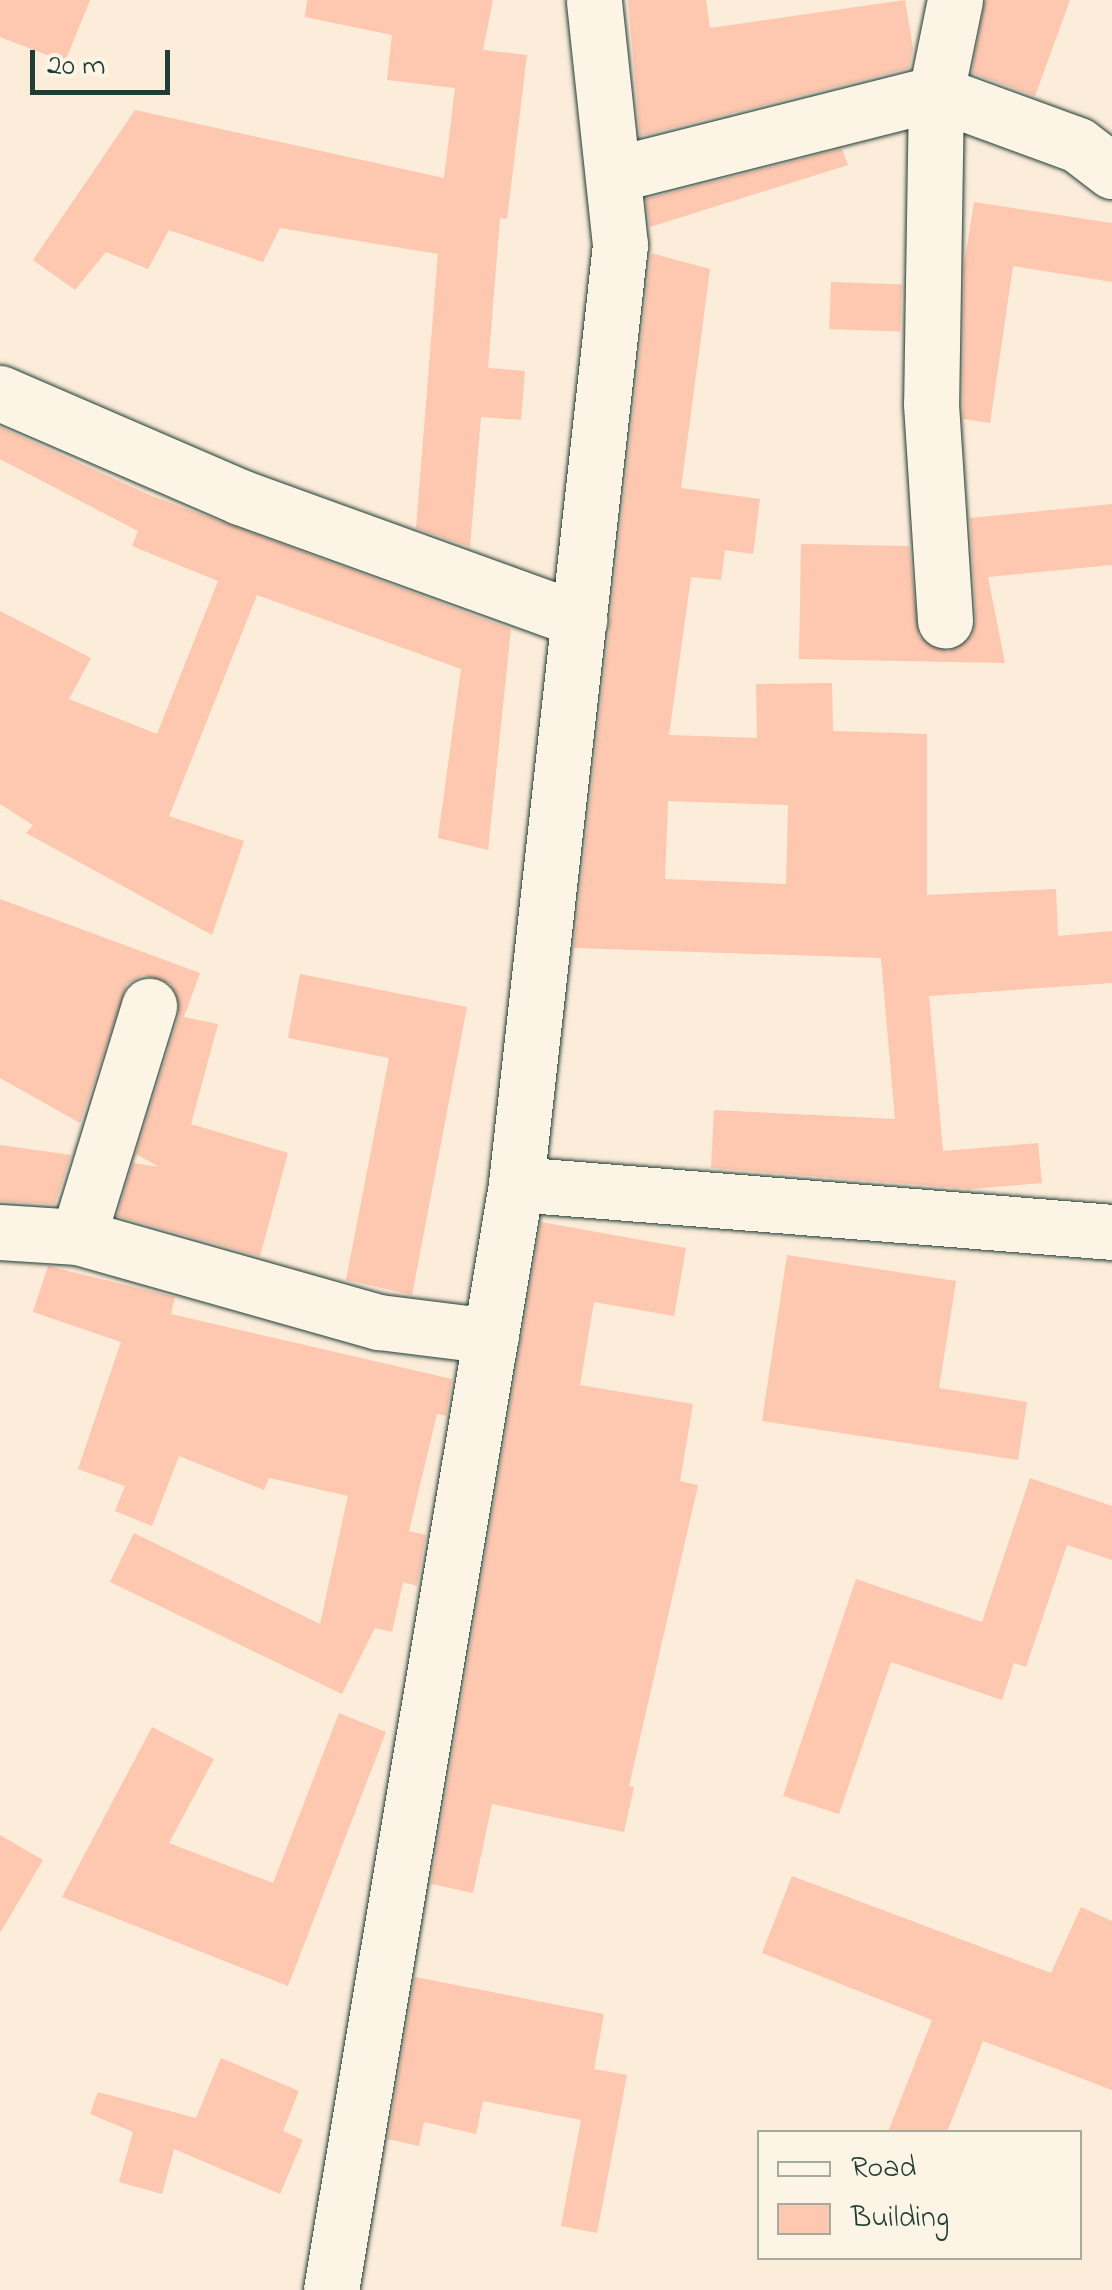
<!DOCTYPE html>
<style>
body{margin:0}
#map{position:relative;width:1112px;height:2290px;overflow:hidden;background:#fcecda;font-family:"Indie Flower",sans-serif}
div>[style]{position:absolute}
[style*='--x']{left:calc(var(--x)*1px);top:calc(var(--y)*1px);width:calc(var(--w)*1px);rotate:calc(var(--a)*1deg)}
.building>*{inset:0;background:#fec7b0;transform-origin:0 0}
.roads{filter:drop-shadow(0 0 2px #1f3d34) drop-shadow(0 0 2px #1f3d34)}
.minor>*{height:55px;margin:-27.5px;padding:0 27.5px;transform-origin:27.5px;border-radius:27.5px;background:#fcf5e5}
span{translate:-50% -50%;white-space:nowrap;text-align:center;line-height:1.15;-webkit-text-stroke:8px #fcf5e5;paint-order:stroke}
.legend{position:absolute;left:757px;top:2130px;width:325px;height:130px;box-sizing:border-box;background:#fcf5e5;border:2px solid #a4ab9e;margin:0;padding:12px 18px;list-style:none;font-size:30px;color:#1f3d34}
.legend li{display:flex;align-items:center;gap:20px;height:50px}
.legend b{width:50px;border:2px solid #a4ab9e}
.scale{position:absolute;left:30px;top:50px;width:140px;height:45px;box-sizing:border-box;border:5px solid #1f3d34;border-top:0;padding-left:12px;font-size:30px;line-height:35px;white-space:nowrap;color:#1f3d34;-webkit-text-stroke:8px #fcf5e5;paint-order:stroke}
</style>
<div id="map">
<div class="building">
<i style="clip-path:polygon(0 0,90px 0,65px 62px,0 37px)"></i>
<i style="clip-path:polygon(307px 0,493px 0,483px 50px,527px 55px,507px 219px,500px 218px,488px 368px,525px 371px,521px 420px,481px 417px,470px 547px,416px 528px,438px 254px,280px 228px,263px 262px,169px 230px,148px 269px,106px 252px,75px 290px,33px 260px,135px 110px,444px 178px,455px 88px,387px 80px,392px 35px,305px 17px)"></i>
<i style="clip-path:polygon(628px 0,706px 0,710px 28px,905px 0,913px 48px,909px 68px,640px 136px)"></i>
<i style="clip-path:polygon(985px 0,1070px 0,1035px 96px,972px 73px)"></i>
<i style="clip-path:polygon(842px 149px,848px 165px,650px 227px,646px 199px)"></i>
<i style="clip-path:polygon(974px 202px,1112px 223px,1112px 282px,1013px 266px,990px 423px,963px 419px,964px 265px)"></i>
<i style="clip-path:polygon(evenodd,651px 253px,710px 269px,681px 488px,760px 499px,753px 554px,725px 550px,721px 580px,691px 577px,669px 735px,757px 738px,756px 684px,832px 683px,833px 731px,927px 734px,927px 895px,1056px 889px,1058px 936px,1112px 931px,1112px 983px,929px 996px,943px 1151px,1038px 1143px,1042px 1183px,970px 1189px,711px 1168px,714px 1110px,895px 1119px,881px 958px,574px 948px,651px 253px,668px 801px,788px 805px,786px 884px,665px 879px,668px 801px)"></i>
<i style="left:831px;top:282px;width:71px;height:47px;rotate:2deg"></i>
<i style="clip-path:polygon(0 427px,152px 496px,511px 629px,488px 850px,438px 838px,461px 669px,257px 595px,169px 816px,244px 841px,212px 935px,26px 833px,33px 825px,0 804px,0 611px,91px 658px,69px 699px,157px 734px,218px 581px,132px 546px,138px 531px,0 459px)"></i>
<i style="clip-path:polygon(1112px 504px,1112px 565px,988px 577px,1005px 663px,799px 659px,801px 544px,909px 546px,919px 637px,948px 652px,972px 636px,976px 620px,970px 518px)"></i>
<i style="clip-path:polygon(0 899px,200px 973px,184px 1017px,218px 1024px,191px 1124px,288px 1153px,260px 1256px,117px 1216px,133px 1163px,159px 1167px,136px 1154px,179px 1015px,171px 984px,143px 975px,127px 984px,80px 1123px,0 1078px)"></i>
<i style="clip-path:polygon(300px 974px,467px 1007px,412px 1295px,346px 1280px,389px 1058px,288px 1038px)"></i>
<i style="clip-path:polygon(0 1145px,71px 1155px,55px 1204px,0 1201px)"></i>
<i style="clip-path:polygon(541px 1222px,686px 1248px,674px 1316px,594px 1302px,580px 1385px,693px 1404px,680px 1481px,698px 1485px,629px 1786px,634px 1787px,624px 1832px,492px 1804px,473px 1893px,431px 1884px)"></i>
<i style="clip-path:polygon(787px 1255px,956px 1281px,939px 1388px,1027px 1402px,1018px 1460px,762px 1421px)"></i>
<i style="clip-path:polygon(48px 1266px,175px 1297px,171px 1314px,452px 1379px,446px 1416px,437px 1414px,409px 1531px,426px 1535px,417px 1586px,403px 1582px,392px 1632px,375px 1628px,342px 1694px,110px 1582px,134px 1533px,320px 1624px,348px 1496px,269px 1478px,264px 1490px,179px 1456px,152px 1526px,115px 1511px,125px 1486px,78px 1469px,121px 1342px,33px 1312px)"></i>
<i style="clip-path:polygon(1030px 1478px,1112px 1506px,1112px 1560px,1067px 1545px,1026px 1667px,1014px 1663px,1002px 1700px,891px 1662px,839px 1814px,783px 1796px,856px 1579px,982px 1622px)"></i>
<i style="clip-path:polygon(339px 1713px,386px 1732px,288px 1986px,62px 1897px,152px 1727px,214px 1759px,169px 1843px,273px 1883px)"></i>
<i style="clip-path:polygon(0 1835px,43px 1860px,0 1933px)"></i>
<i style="clip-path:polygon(792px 1876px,1051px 1973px,1081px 1907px,1112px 1921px,1112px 2090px,983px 2041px,947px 2132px,888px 2132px,932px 2020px,762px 1953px)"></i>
<i style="clip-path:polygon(415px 1977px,604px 2014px,594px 2069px,627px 2075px,597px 2233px,561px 2226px,581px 2120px,483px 2101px,476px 2134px,424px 2122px,419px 2146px,388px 2139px)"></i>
<i style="clip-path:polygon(221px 2058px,299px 2091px,283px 2131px,303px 2140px,280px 2194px,174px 2149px,162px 2194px,119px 2182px,133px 2132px,90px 2114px,98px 2092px,196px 2118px)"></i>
</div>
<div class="roads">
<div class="minor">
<i style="--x:955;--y:0;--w:95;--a:101.5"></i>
<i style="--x:936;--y:93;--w:151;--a:20.1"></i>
<i style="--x:1078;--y:145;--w:43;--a:37.4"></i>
<i style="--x:616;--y:174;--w:330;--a:-14.2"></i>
<i style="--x:936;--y:93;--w:311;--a:90.9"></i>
<i style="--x:931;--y:404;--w:217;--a:86.3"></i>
<i style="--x:0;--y:393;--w:262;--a:23.4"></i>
<i style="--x:240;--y:497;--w:361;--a:19.9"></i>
<i style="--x:516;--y:1184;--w:598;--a:4.6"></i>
<i style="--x:0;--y:1232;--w:78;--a:3.7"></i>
<i style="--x:78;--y:1237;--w:313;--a:15.8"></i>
<i style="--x:379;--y:1322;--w:113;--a:7.1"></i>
<i style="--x:78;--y:1237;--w:242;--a:-72.9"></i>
<i style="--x:331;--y:2290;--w:1121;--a:-80.5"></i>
<i style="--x:516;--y:1184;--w:945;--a:-83.68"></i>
<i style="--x:620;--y:245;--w:246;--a:-96.1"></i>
</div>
</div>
<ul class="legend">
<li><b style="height:12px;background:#fcf5e5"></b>Road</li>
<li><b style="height:28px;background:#fec7b0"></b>Building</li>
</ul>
<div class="scale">20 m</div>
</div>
